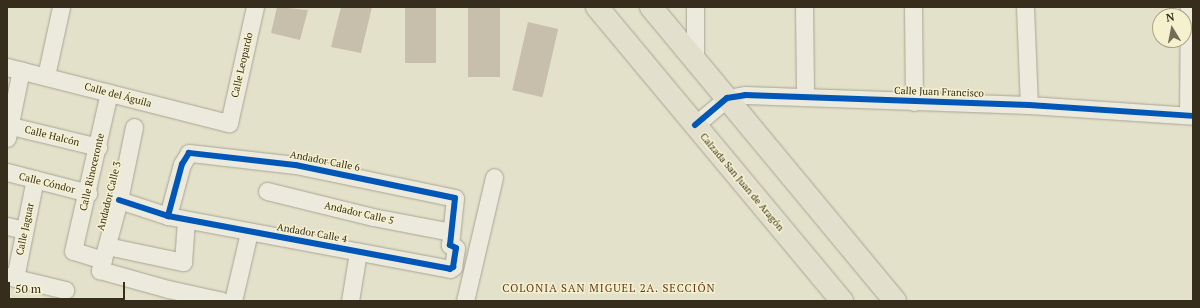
<!DOCTYPE html>
<meta charset="utf-8">
<style>
body{margin:0}
#map{position:relative;width:1200px;height:308px;overflow:hidden;background:#e4e1ca;font-family:"PT Serif",serif}
div>[style]{position:absolute}
[style*='--x']{left:calc(var(--x)*1px);top:calc(var(--y)*1px);width:calc(var(--w)*1px);rotate:calc(var(--a)*1deg)}
.building>*{inset:0;background:#c7bfab;transform-origin:0 0}
.roads{filter:drop-shadow(0 0 1px #a8a494) drop-shadow(0 0 1px #a8a494)}
.minor>*{height:17px;margin:-8.5px;padding:0 8.5px;transform-origin:8.5px;border-radius:8.5px;background:#ebeadc}
.major>*{height:22px;margin:-11px;padding:0 11px;transform-origin:11px;border-radius:11px;background:#e2e0cd}
.cycleway>*{height:6px;margin:-3px;padding:0 3px;transform-origin:3px;border-radius:3px;background:#0057b8}
span{translate:-50% -50%;white-space:nowrap;text-align:center;line-height:1.15;-webkit-text-stroke:3px #f5f1cf;paint-order:stroke}
.street-label{font-size:10px;color:#362d1c}
.neighbourhood-label{font-size:11px;color:#62381c;letter-spacing:1px}
.frame{position:absolute;inset:0;border:8px solid #362d1c;pointer-events:none}
.north{position:absolute;left:1152px;top:8px;width:40px;height:40px;box-sizing:border-box;background:#f5f1cf;border:1px solid #a9a387;border-radius:50%;rotate:350deg;font-size:11px;font-weight:700;line-height:16px;text-align:center;color:#362d1c}
.north::after{content:'';display:block;margin:auto;width:14px;height:18px;background:#736c59;clip-path:polygon(50% 0,100% 100%,50% 72%,0 100%)}
.scale{position:absolute;left:8px;top:282px;width:117px;height:18px;box-sizing:border-box;border:2px solid #362d1c;border-top:0;padding-left:5px;font-size:12px;line-height:14px;white-space:nowrap;color:#362d1c;-webkit-text-stroke:3px #f5f1cf;paint-order:stroke}
</style>
<div id="map">
<div class="building">
<i style="clip-path:polygon(277px 7px,308px 10px,300px 40px,271px 33px)"></i>
<i style="clip-path:polygon(341px 7px,372px 7px,361px 53px,331px 47px)"></i>
<i style="left:405px;top:7px;width:31px;height:56px"></i>
<i style="left:468px;top:7px;width:32px;height:70px"></i>
<i style="left:528px;top:22px;width:31px;height:70px;rotate:13deg"></i>
</div>
<div class="roads">
<div class="minor">
<i style="--x:804;--y:7;--w:88;--a:89.3"></i>
<i style="--x:913;--y:7;--w:95;--a:89.4"></i>
<i style="--x:1025;--y:7;--w:98;--a:87.7"></i>
<i style="--x:695;--y:58;--w:51;--a:-90"></i>
<i style="--x:7;--y:67;--w:229;--a:14.2"></i>
<i style="--x:229;--y:123;--w:119;--a:-77.4"></i>
<i style="--x:46;--y:76;--w:71;--a:-77.7"></i>
<i style="--x:1188;--y:115;--w:108;--a:-89.5"></i>
<i style="--x:7;--y:125;--w:94;--a:13.6"></i>
<i style="--x:695;--y:125;--w:42;--a:-40.2"></i>
<i style="--x:727;--y:98;--w:18;--a:-9"></i>
<i style="--x:745;--y:95;--w:284;--a:2"></i>
<i style="--x:1029;--y:105;--w:164;--a:3.8"></i>
<i style="--x:134;--y:127;--w:75;--a:101.6"></i>
<i style="--x:119;--y:200;--w:73;--a:105.2"></i>
<i style="--x:100;--y:270;--w:71;--a:15.6"></i>
<i style="--x:168;--y:289;--w:55;--a:12.5"></i>
<i style="--x:7;--y:138;--w:69;--a:-78.4"></i>
<i style="--x:7;--y:172;--w:84;--a:14.5"></i>
<i style="--x:267;--y:191;--w:109;--a:13.8"></i>
<i style="--x:373;--y:217;--w:79;--a:10.9"></i>
<i style="--x:119;--y:200;--w:52;--a:18.1"></i>
<i style="--x:168;--y:216;--w:287;--a:10.6"></i>
<i style="--x:450;--y:269;--w:4;--a:-34"></i>
<i style="--x:453;--y:267;--w:19;--a:-81"></i>
<i style="--x:456;--y:248;--w:7;--a:-153"></i>
<i style="--x:450;--y:245;--w:47;--a:-83.9"></i>
<i style="--x:455;--y:198;--w:163;--a:-168.3"></i>
<i style="--x:295;--y:165;--w:107;--a:-173.5"></i>
<i style="--x:189;--y:153;--w:13;--a:122"></i>
<i style="--x:182;--y:164;--w:54;--a:105.1"></i>
<i style="--x:7;--y:226;--w:17;--a:13"></i>
<i style="--x:107;--y:246;--w:78;--a:11.9"></i>
<i style="--x:183;--y:262;--w:42;--a:-85.9"></i>
<i style="--x:103;--y:260;--w:31;--a:-163"></i>
<i style="--x:73;--y:251;--w:162;--a:-77.2"></i>
<i style="--x:7;--y:276;--w:60;--a:13.6"></i>
<i style="--x:15;--y:278;--w:101;--a:-78.6"></i>
<i style="--x:233;--y:301;--w:71;--a:-76.9"></i>
<i style="--x:350;--y:301;--w:50;--a:-80.7"></i>
<i style="--x:465;--y:301;--w:127;--a:-76.8"></i>
</div>
<div class="major">
<i style="--x:597;--y:7;--w:383;--a:50.2"></i>
<i style="--x:651;--y:7;--w:382;--a:50.3"></i>
</div>
</div>
<div class="cycleway">
<i style="--x:695;--y:125;--w:42;--a:-40.2"></i>
<i style="--x:727;--y:98;--w:18;--a:-9"></i>
<i style="--x:745;--y:95;--w:284;--a:2"></i>
<i style="--x:1029;--y:105;--w:164;--a:3.8"></i>
<i style="--x:119;--y:200;--w:52;--a:18.1"></i>
<i style="--x:168;--y:216;--w:287;--a:10.6"></i>
<i style="--x:450;--y:269;--w:4;--a:-34"></i>
<i style="--x:453;--y:267;--w:19;--a:-81"></i>
<i style="--x:456;--y:248;--w:7;--a:-153"></i>
<i style="--x:450;--y:245;--w:47;--a:-83.9"></i>
<i style="--x:455;--y:198;--w:163;--a:-168.3"></i>
<i style="--x:295;--y:165;--w:107;--a:-173.5"></i>
<i style="--x:189;--y:153;--w:13;--a:122"></i>
<i style="--x:182;--y:164;--w:54;--a:105.1"></i>
</div>
<div class="street-label">
<span style="left:242px;top:65px;rotate:-77deg">Calle Leopardo</span>
<span style="left:939px;top:92px;rotate:2deg">Calle Juan Francisco</span>
<span style="left:118px;top:95px;rotate:15deg">Calle del Águila</span>
<span style="left:52px;top:136px;rotate:14deg">Calle Halcón</span>
<span style="left:325px;top:161px;rotate:11deg">Andador Calle 6</span>
<span style="left:92px;top:172px;rotate:-77deg">Calle Rinoceronte</span>
<span style="left:742px;top:182px;rotate:50deg">Calzada San Juan de Aragón</span>
<span style="left:47px;top:183px;rotate:14deg">Calle Cóndor</span>
<span style="left:109px;top:196px;rotate:-76deg">Andador Calle 3</span>
<span style="left:359px;top:213px;rotate:13deg">Andador Calle 5</span>
<span style="left:25px;top:229px;rotate:-78deg">Calle Jaguar</span>
<span style="left:312px;top:233px;rotate:10deg">Andador Calle 4</span>
</div>
<div class="neighbourhood-label">
<span style="left:609px;top:288px">COLONIA SAN MIGUEL 2A. SECCIÓN</span>
</div>
<div class="frame"></div>
<div class="north">N</div>
<div class="scale">50 m</div>
</div>
